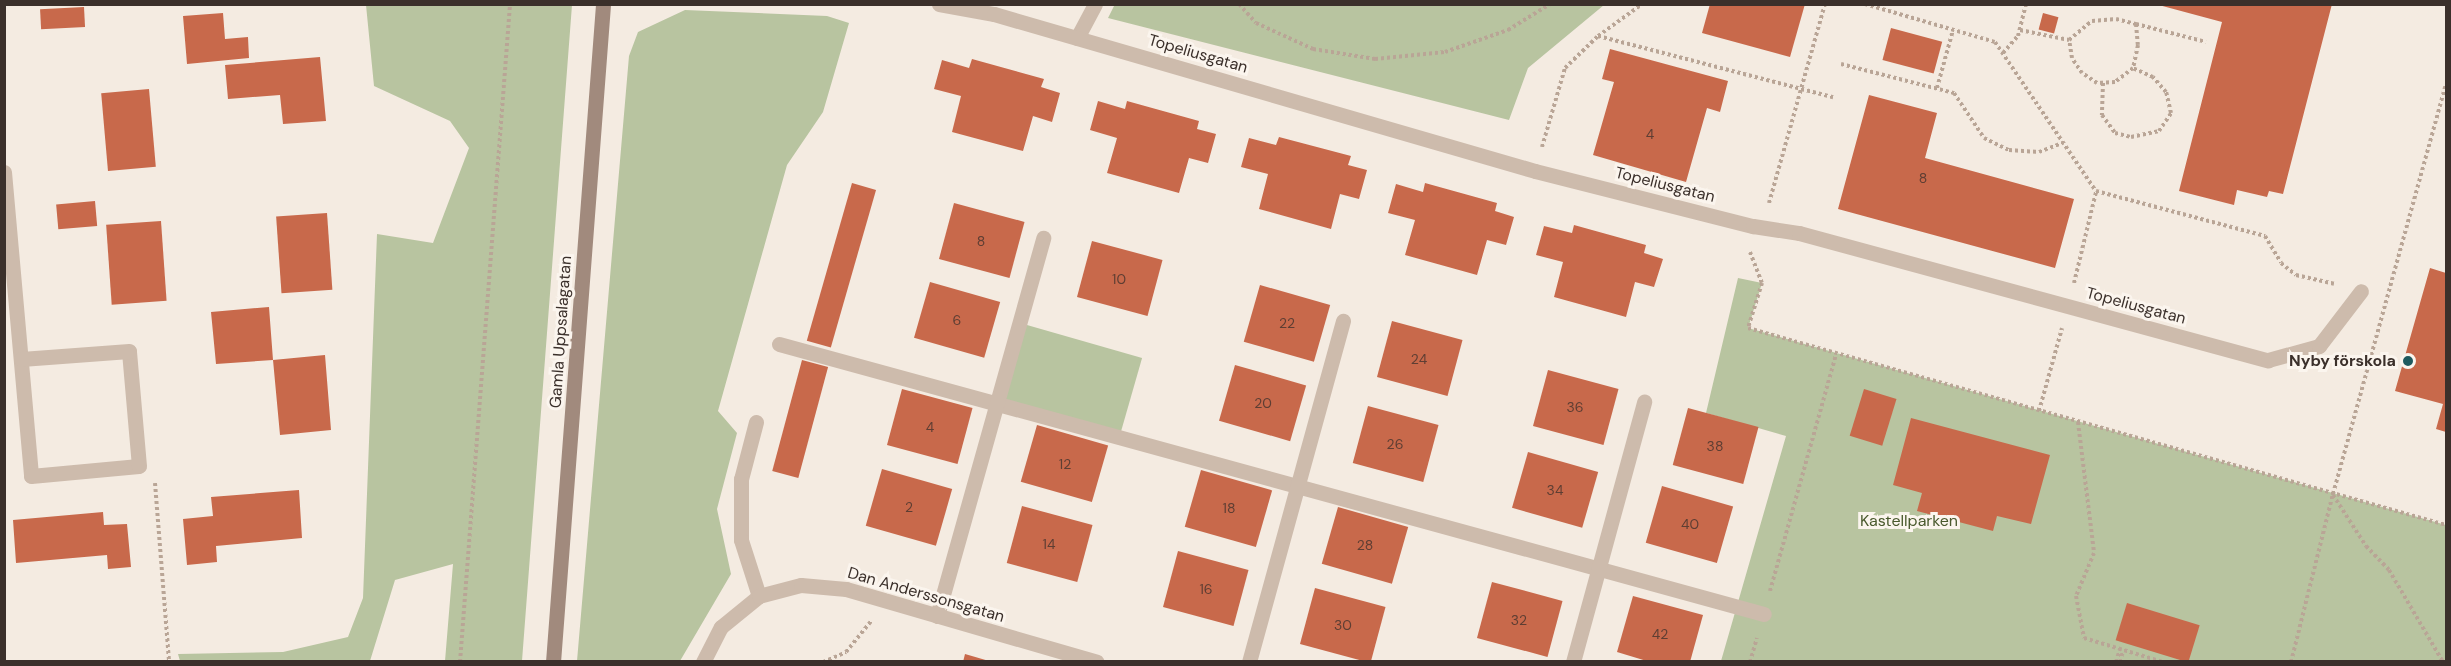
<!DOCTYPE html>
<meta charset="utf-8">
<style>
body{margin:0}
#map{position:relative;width:2451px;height:666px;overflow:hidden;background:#f4ebe1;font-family:"DM Sans",sans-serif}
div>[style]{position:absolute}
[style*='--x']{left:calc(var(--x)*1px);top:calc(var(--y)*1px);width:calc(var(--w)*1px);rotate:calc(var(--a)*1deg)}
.green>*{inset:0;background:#b8c4a0;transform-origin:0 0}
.building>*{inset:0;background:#c8694b;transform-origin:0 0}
.path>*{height:4px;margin-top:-2px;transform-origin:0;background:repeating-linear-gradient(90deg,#b9a596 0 3px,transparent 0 6px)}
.lane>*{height:15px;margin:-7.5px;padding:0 7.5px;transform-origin:7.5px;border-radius:7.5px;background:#cdbbac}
.street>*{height:15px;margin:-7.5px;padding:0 7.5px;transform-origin:7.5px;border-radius:7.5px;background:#cdbbac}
.secondary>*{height:15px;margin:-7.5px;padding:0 7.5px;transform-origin:7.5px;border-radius:7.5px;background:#a18a7d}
.dots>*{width:16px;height:16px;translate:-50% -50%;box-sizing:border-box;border:3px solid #fbf5ee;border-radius:50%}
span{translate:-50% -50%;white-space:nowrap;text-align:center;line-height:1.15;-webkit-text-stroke:6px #fbf5ee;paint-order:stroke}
.number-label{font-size:14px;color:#5e3e33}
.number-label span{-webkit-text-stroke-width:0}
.street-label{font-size:16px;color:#3b302b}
.poi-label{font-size:16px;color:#3b302b;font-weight:700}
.right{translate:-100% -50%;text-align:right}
.park-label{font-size:16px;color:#4a5a2e}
.frame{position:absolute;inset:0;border:6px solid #3b302b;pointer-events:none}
</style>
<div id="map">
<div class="green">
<i style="clip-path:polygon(1115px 4px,1604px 4px,1604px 5px,1528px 68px,1509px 120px,1108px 18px)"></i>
<i style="clip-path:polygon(366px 5px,572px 5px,522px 661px,445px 661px,453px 564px,395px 580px,370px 661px,180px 661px,178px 654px,283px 652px,348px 637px,363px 598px,377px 234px,433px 243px,469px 148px,450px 121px,374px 86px)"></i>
<i style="clip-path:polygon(685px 10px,827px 16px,849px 23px,823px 112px,787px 165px,718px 411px,737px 433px,717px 509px,731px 574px,680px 661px,577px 661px,629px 56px,638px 32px)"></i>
<i style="clip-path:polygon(1738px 278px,1762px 283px,1748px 328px,2446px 525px,2446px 661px,1721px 661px,1786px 436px,1706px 413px)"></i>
<i style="left:1020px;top:323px;width:127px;height:84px;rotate:16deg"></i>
</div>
<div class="building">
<i style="clip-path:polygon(1710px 4px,1805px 4px,1790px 57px,1702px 33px)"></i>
<i style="clip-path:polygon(2155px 4px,2332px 4px,2283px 194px,2269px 191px,2267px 197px,2237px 190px,2234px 205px,2179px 191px,2222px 22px)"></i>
<i style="left:84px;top:7px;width:20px;height:44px;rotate:87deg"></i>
<i style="clip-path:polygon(223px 13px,225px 39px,248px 37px,249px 58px,187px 64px,183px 16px)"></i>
<i style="left:2043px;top:13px;width:16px;height:17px;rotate:15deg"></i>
<i style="left:1891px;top:28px;width:53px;height:33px;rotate:15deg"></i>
<i style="clip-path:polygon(1610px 49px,1728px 81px,1720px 112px,1707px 108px,1686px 182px,1593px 155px,1614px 82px,1602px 79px)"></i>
<i style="clip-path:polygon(320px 57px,326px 121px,283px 124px,280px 95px,228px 99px,225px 65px)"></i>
<i style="clip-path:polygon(972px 59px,1044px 79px,1041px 87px,1060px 93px,1052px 122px,1033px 116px,1023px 151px,952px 132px,961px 96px,934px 89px,942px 60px,969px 68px)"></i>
<i style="left:149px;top:89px;width:78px;height:48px;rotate:85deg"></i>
<i style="clip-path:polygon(1869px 95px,1937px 113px,1925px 158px,2074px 199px,2055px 268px,1838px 209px)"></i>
<i style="clip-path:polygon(1098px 101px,1125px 109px,1127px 101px,1199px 121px,1197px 129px,1216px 134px,1208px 163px,1189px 158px,1179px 193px,1107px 173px,1117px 138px,1090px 130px)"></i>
<i style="clip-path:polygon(1279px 137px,1351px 156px,1348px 165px,1367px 170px,1359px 199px,1340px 194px,1331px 229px,1259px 209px,1268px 174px,1241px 167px,1249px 138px,1276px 145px)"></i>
<i style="left:852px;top:183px;width:25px;height:164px;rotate:16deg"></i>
<i style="clip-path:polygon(1425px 183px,1497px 203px,1495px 211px,1514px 217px,1506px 245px,1487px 240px,1477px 275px,1405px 255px,1415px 220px,1388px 213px,1396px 184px,1423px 192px)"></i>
<i style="left:95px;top:201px;width:25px;height:39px;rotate:85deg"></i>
<i style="left:954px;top:203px;width:73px;height:58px;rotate:15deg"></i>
<i style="left:327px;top:213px;width:77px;height:51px;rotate:86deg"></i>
<i style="left:161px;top:221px;width:80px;height:55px;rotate:86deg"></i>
<i style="clip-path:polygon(1574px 225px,1646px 245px,1644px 253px,1663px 259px,1654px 287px,1635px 282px,1626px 317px,1554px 297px,1563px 262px,1536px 255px,1544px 226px,1572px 233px)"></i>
<i style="left:1092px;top:241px;width:73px;height:58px;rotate:15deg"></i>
<i style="clip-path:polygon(2430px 268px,2446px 273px,2446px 432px,2436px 429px,2443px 404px,2395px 391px)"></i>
<i style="left:930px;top:282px;width:73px;height:58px;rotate:16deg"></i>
<i style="left:1260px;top:285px;width:73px;height:59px;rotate:16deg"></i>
<i style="clip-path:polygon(269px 307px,273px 360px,325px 355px,331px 430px,280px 435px,273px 360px,216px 364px,211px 312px)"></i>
<i style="left:1392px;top:321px;width:73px;height:58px;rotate:15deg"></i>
<i style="left:802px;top:360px;width:27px;height:115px;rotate:15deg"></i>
<i style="left:1235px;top:365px;width:74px;height:58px;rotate:16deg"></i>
<i style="left:1548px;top:370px;width:73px;height:58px;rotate:15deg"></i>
<i style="left:902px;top:389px;width:73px;height:58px;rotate:15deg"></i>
<i style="left:1864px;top:389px;width:34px;height:49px;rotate:17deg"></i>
<i style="left:1368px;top:406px;width:73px;height:59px;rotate:15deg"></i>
<i style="left:1688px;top:408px;width:73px;height:59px;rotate:15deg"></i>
<i style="clip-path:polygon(1911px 418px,2050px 455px,2031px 524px,1997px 516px,1993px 531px,1917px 511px,1922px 493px,1893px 485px)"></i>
<i style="left:1037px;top:425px;width:74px;height:59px;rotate:16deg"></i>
<i style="left:1528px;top:452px;width:73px;height:58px;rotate:16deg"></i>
<i style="left:882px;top:469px;width:73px;height:59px;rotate:16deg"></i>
<i style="left:1201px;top:470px;width:74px;height:59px;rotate:16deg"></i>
<i style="left:1662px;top:486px;width:74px;height:59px;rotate:16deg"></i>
<i style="clip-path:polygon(299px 490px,302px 538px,216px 546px,217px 562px,187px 565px,183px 519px,213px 516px,211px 497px)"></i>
<i style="left:1022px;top:506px;width:73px;height:59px;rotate:15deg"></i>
<i style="left:1338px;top:507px;width:73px;height:59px;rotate:16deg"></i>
<i style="clip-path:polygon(103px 512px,104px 525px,127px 524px,131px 567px,108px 569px,107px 555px,16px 563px,13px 520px)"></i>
<i style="left:1178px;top:551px;width:73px;height:58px;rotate:15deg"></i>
<i style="left:1492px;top:582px;width:73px;height:58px;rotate:15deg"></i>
<i style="left:1315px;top:588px;width:73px;height:58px;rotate:15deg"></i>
<i style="clip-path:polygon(1633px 596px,1703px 615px,1690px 662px,1650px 662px,1617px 652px)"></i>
<i style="left:2127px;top:603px;width:76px;height:39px;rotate:17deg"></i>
<i style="clip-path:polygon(965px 654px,989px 661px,989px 662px,963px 662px)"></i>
</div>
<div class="path">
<i style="--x:1239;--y:4;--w:25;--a:48"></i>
<i style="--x:1256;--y:23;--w:63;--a:24.5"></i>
<i style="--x:1313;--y:49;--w:63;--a:9.2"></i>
<i style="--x:1375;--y:59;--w:70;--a:-5.7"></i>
<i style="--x:1445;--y:52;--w:67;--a:-19.2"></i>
<i style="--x:1508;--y:30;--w:49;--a:-31.8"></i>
<i style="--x:1865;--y:4;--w:135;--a:16.3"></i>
<i style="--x:1995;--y:42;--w:180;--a:55.9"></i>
<i style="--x:2096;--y:191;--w:175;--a:14.9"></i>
<i style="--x:2265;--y:236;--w:31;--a:59"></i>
<i style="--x:2281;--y:263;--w:19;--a:39"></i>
<i style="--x:2296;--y:275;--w:39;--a:13"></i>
<i style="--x:2116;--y:19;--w:21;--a:14"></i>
<i style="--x:2136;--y:24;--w:21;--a:85"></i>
<i style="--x:2138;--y:45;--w:24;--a:102"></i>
<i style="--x:2133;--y:68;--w:23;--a:142"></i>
<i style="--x:2115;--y:82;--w:18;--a:177"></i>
<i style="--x:2097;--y:83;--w:18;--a:-146"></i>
<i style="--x:2082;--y:73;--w:18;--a:-124"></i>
<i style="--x:2072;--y:58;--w:18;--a:-99"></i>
<i style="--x:2069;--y:40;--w:30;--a:-40"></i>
<i style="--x:2092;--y:21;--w:24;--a:-5"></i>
<i style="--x:2136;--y:24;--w:72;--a:14.4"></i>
<i style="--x:2020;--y:30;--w:50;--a:11.5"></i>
<i style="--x:1598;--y:36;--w:243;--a:14.6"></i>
<i style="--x:2003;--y:53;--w:23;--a:-49"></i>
<i style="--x:2018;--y:36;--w:33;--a:-76"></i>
<i style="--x:1841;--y:64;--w:117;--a:14.4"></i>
<i style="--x:1954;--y:93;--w:54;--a:56.3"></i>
<i style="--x:1984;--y:138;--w:28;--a:26"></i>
<i style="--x:2009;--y:150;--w:30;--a:4"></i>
<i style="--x:2039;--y:152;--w:26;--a:-21"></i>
<i style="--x:2103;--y:83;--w:32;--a:92"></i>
<i style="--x:2102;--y:115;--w:22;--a:54"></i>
<i style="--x:2115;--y:133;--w:16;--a:14"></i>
<i style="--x:2131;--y:137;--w:29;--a:-12"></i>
<i style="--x:2159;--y:131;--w:22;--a:-56"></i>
<i style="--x:2171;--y:113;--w:22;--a:-103"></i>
<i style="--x:2166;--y:92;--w:20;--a:-131"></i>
<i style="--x:2153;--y:77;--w:22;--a:-156"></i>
<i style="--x:1937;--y:88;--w:60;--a:-74.6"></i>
<i style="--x:1542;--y:147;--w:82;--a:-73.8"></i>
<i style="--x:1565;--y:68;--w:46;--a:-44.1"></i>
<i style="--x:1598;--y:36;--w:54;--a:-36"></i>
<i style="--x:1769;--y:203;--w:207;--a:-74.3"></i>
<i style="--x:1750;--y:252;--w:33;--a:69"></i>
<i style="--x:1762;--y:283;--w:47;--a:107.3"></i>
<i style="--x:1748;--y:328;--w:725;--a:15.76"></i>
<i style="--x:2074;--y:283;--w:94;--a:-76.4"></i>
<i style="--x:2039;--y:411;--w:86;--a:-74.5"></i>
<i style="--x:2078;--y:422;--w:132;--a:83"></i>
<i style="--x:2094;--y:553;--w:47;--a:112.7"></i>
<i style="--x:2076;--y:596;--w:43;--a:79.2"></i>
<i style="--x:2084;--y:638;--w:83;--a:16.9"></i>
<i style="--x:155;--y:483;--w:180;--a:85.5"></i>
<i style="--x:2333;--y:495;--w:61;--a:57.1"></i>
<i style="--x:2366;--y:546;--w:33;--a:46"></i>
<i style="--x:2389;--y:570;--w:107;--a:59.6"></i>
<i style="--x:1770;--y:591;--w:245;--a:-74.4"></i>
<i style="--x:460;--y:662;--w:660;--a:-85.65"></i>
<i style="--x:823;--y:662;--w:25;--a:-23"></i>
<i style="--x:846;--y:652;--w:40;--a:-51"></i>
<i style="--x:1750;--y:662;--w:25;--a:-74"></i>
<i style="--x:2116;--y:662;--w:14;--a:-73"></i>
<i style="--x:2120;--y:662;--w:11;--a:-75"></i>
<i style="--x:2291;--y:662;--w:173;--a:-76"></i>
<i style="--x:2333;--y:494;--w:425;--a:-74.6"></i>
</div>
<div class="lane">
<i style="--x:1077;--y:38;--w:38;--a:-62"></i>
<i style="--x:779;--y:344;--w:1021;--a:15.33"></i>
<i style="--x:756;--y:422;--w:59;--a:104.7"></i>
<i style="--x:741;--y:479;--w:61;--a:90"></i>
<i style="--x:741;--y:540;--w:59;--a:72.2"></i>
<i style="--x:937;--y:616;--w:393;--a:-74.3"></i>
<i style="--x:1249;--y:662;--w:354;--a:-74.6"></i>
<i style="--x:1573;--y:662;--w:270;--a:-74.7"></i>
</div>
<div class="street">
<i style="--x:939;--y:4;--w:56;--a:10.3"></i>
<i style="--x:994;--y:14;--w:563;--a:16.18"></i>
<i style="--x:1535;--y:171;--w:225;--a:14.2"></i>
<i style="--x:1753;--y:226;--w:47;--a:8.7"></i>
<i style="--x:1799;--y:233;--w:486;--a:15.2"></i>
<i style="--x:2268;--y:360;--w:53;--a:-15.4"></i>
<i style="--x:2319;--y:346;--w:69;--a:-52.6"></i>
<i style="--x:4;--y:172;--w:305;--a:84.9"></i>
<i style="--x:31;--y:476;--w:108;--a:-5.3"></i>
<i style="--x:139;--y:466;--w:115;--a:-95"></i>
<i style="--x:129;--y:351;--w:108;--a:175.8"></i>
<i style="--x:703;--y:662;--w:39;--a:-63"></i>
<i style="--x:721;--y:627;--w:49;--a:-39.2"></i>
<i style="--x:759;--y:596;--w:43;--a:-14.7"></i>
<i style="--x:801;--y:585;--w:45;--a:5.1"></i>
<i style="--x:846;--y:589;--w:261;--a:16.2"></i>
</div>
<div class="secondary">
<i style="--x:553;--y:662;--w:660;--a:-85.65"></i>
</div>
<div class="dots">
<i style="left:2408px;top:361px;background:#1f5a5e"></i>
</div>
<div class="number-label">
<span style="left:1650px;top:134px">4</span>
<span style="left:1923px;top:178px">8</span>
<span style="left:981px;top:241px">8</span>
<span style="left:1119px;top:279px">10</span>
<span style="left:957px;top:320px">6</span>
<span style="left:1287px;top:323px">22</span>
<span style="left:1419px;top:359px">24</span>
<span style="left:1263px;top:403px">20</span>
<span style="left:1575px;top:407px">36</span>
<span style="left:930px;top:427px">4</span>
<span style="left:1395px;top:444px">26</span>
<span style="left:1715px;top:446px">38</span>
<span style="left:1065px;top:464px">12</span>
<span style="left:1555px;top:490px">34</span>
<span style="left:909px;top:507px">2</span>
<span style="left:1229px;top:508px">18</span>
<span style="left:1690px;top:524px">40</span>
<span style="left:1049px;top:544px">14</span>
<span style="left:1365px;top:545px">28</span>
<span style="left:1206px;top:589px">16</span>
<span style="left:1519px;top:620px">32</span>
<span style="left:1343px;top:625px">30</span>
<span style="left:1660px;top:634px">42</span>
</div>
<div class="street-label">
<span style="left:1198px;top:54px;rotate:16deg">Topeliusgatan</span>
<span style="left:1665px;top:185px;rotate:14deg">Topeliusgatan</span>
<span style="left:2136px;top:306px;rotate:15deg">Topeliusgatan</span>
<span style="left:561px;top:332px;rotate:-86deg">Gamla Uppsalagatan</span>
<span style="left:926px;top:595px;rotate:16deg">Dan Anderssonsgatan</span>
</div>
<div class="poi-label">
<span class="right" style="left:2396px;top:361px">Nyby förskola</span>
</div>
<div class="park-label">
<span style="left:1909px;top:521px">Kastellparken</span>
</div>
<div class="frame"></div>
</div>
